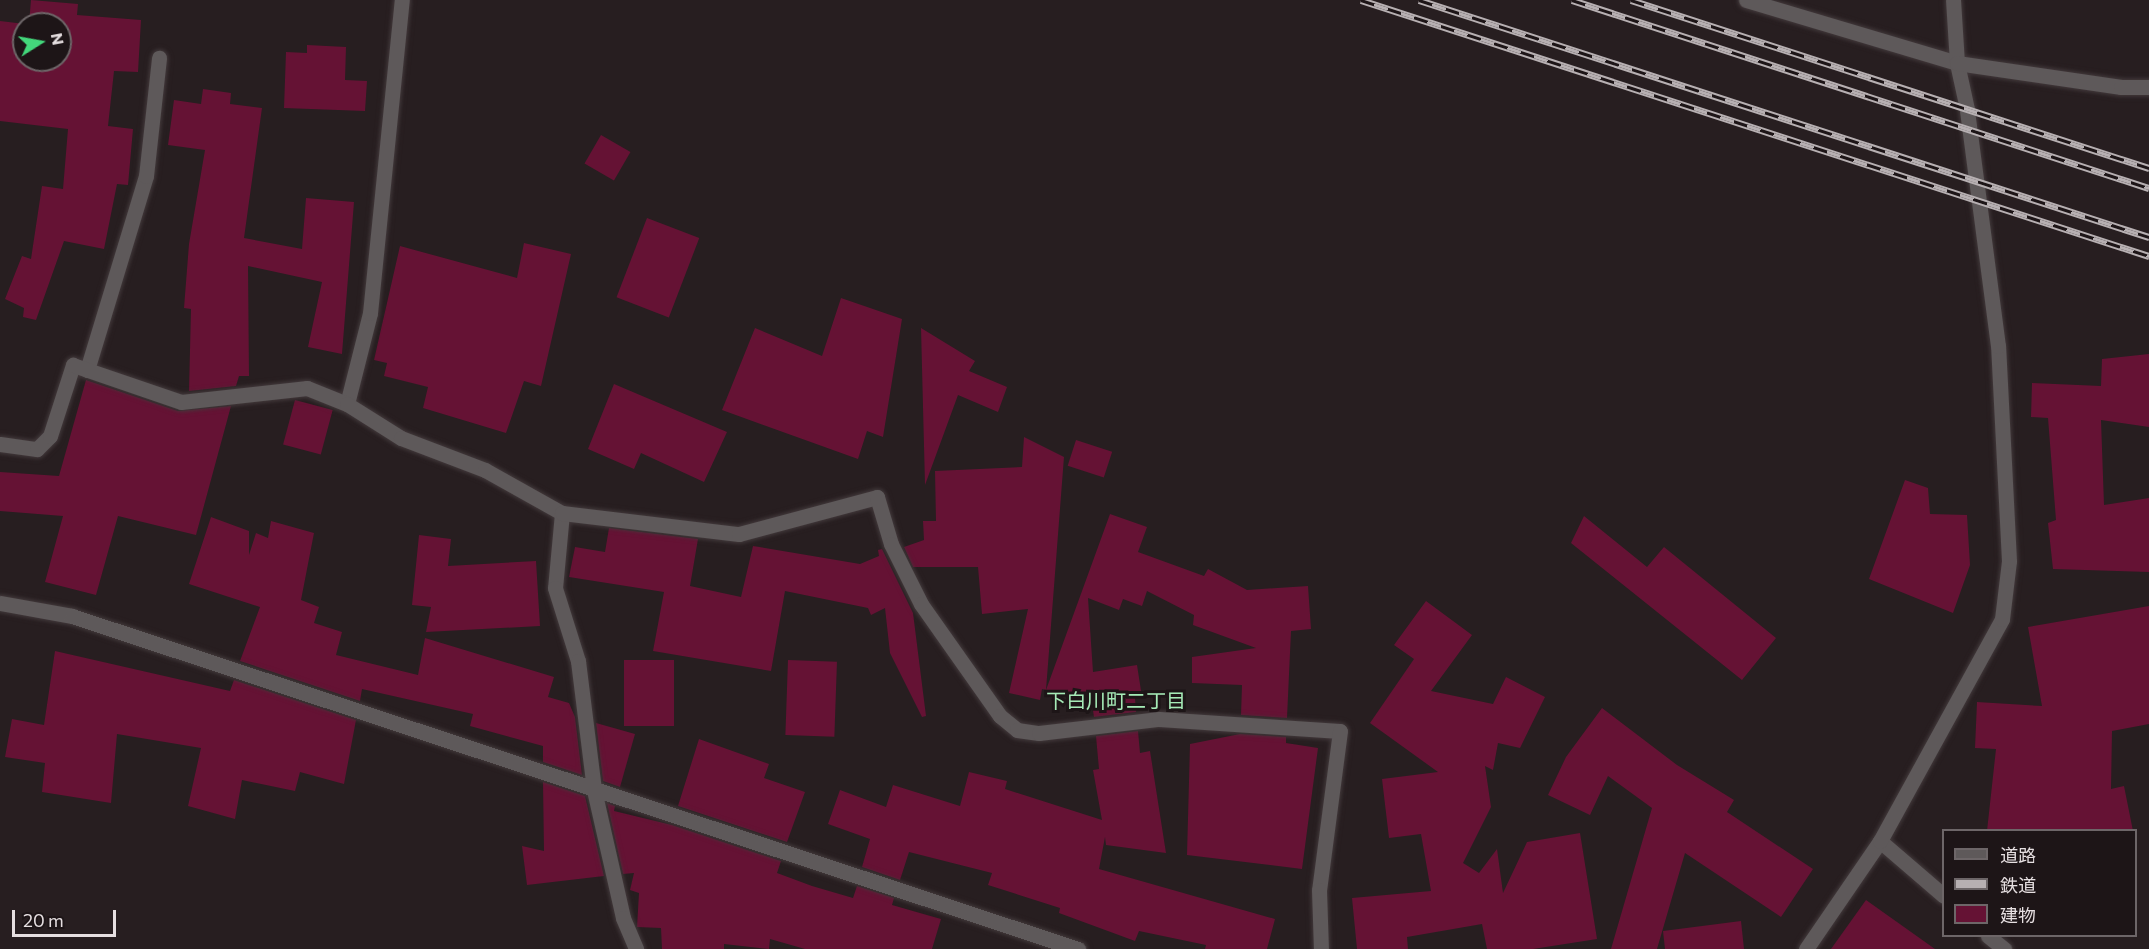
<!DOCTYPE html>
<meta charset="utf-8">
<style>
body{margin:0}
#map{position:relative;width:2149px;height:949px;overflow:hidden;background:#271e20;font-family:Commissioner,"Noto Sans JP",sans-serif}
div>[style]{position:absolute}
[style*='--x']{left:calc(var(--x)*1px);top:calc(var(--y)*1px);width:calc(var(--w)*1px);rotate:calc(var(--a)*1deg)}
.building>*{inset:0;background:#651234;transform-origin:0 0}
.roads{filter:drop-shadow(0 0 2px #42393b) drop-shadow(0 0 2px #42393b)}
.minor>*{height:15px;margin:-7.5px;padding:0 7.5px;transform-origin:7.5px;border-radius:7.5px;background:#5e595a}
.tertiary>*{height:15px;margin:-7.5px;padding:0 7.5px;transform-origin:7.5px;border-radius:7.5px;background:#5e595a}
.rail>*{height:7px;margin-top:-3.5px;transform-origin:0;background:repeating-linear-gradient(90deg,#1d1517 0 14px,#b7b0b2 0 28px);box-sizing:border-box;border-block:2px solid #b7b0b2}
span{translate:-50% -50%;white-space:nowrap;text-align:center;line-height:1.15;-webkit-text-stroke:6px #1d1517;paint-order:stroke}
.neighbourhood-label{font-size:20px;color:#a6ebb7}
.legend{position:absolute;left:1942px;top:829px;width:195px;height:108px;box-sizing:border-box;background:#1d1517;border:2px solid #6d6668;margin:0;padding:8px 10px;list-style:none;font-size:18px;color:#e6dfe1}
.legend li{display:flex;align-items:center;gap:12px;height:30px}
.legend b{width:30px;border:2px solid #6d6668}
.north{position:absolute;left:12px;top:12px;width:60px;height:60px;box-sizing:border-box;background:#1d1517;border:2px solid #6d6668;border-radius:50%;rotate:79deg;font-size:16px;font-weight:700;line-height:24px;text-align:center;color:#e6dfe1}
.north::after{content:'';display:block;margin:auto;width:21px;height:27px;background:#43d77b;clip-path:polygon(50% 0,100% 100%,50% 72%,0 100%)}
.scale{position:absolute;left:12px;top:910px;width:104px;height:27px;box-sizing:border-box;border:3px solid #e6dfe1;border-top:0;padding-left:8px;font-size:18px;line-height:21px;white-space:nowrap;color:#e6dfe1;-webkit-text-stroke:4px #1d1517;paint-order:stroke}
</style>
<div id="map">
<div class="building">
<i style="clip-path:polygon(31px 0,78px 4px,77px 15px,141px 20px,138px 72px,114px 71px,108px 126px,133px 129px,128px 185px,117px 184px,104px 249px,64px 241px,36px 320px,23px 317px,24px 308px,5px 299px,22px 256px,31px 259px,42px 186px,63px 189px,68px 129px,0 121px,0 21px,25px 24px,24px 60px,60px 60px,60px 24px,29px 24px)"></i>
<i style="clip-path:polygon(307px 45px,346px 47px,345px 80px,367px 81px,365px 111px,284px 108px,286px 52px,307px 53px)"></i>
<i style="clip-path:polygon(203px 89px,231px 93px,230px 104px,262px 108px,244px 238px,302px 249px,306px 198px,354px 202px,342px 354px,308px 347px,322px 282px,248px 266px,249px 376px,239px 376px,236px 386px,189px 391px,191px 309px,184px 308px,189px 244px,205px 150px,168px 145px,174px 100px,201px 104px)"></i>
<i style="left:601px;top:135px;width:34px;height:33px;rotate:30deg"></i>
<i style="left:647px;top:218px;width:56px;height:85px;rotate:21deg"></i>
<i style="clip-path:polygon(524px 243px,571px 254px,541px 386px,524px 381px,506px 433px,423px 408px,428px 387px,384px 376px,387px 363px,374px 360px,400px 246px,517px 278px)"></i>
<i style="clip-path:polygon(841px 298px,902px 319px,883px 437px,867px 431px,858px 459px,722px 410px,755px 328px,822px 356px)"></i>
<i style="clip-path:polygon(921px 328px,975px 361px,969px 371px,1007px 387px,998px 412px,958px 395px,925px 485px)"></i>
<i style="clip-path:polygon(2149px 354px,2149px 427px,2101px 420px,2104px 505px,2149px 498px,2149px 572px,2053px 569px,2048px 523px,2056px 520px,2048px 418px,2031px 417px,2032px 383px,2101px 386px,2102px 359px)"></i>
<i style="clip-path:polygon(86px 380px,178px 411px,231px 406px,196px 535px,118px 516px,96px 595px,45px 582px,63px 516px,0 511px,0 472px,59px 476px)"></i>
<i style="clip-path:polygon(614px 384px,727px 432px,704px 482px,641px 453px,634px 469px,588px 449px)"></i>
<i style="left:295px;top:400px;width:39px;height:46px;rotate:15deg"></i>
<i style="clip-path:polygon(1024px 437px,1064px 457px,1046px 690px,1042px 689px,1040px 700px,1009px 693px,1028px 609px,982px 614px,978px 567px,913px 567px,904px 547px,924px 540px,923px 521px,936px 521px,935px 471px,1022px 467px)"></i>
<i style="left:1076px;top:440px;width:38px;height:27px;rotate:18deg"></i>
<i style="clip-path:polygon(1905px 480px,1928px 488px,1930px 514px,1967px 515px,1970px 565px,1953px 613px,1869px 579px)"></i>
<i style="clip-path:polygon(1110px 514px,1147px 527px,1138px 552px,1204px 576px,1208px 569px,1247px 590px,1308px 586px,1311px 629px,1291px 631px,1287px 718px,1241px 715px,1242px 685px,1192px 683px,1192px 657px,1256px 648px,1193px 625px,1194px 615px,1147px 591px,1142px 606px,1123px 599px,1119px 610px,1088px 598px,1093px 672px,1137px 665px,1142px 697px,1135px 698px,1136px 712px,1094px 717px,1092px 704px,1046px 690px)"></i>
<i style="clip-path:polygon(1584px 516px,1647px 567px,1664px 547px,1776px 638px,1742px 680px,1571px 543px)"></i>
<i style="clip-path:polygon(211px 517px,249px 531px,249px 555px,256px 533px,268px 538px,271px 521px,314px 533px,301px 600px,319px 607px,314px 623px,342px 632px,336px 655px,418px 675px,425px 638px,554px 677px,548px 697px,569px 703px,575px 717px,582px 775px,543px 762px,543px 746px,470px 726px,473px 714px,362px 689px,360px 701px,240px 661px,260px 607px,189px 584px)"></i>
<i style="clip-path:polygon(609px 528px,698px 539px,690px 586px,741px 597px,753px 546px,860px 564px,879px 556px,878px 550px,882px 549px,913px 613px,926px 716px,922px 717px,890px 653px,885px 608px,871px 615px,868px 608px,785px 591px,771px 671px,653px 651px,664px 592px,569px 577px,575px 547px,605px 552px)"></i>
<i style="clip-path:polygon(419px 535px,451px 539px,448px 566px,536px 561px,540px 626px,426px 632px,431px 607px,412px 605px)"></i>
<i style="clip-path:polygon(1426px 601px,1472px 635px,1431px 691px,1493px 704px,1506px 677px,1545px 697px,1520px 748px,1498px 743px,1493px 770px,1485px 766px,1491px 807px,1463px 863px,1479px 873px,1497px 849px,1503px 893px,1527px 842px,1580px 833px,1597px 939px,1533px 949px,1487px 949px,1482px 924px,1407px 937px,1408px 949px,1357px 949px,1352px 898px,1431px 891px,1421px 834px,1389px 838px,1382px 779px,1438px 772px,1370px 723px,1414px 659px,1394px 645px)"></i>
<i style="clip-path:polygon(2149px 606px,2149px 724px,2112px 731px,2111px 789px,2124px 786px,2133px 831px,1987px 831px,1996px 749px,1975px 748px,1977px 702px,2042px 706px,2028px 627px)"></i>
<i style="clip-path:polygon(55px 651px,230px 691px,234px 680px,356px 720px,344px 784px,300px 772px,295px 791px,242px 780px,235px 819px,188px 806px,201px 748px,117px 734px,111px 803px,42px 792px,45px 763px,5px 757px,12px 719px,44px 725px)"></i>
<i style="left:624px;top:660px;width:50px;height:66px"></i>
<i style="left:788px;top:660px;width:49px;height:75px;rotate:2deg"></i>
<i style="clip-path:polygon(1602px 708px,1677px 765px,1734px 800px,1727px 812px,1813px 869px,1781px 917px,1685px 853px,1657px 949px,1611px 949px,1652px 808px,1608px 776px,1590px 815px,1548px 795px,1566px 757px)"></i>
<i style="clip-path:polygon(596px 723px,635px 734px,620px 787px,603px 781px)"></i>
<i style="clip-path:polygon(1138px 731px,1140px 753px,1150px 751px,1166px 853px,1106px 845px,1105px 837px,1099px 869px,1275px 919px,1267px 949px,1205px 949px,1206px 945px,1139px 931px,1135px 941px,1059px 913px,1060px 908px,988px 885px,992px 873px,909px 852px,900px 880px,862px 867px,870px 839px,828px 824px,840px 790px,886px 807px,893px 785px,960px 806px,969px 772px,1007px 781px,1005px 789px,1102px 820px,1093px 770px,1099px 769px,1096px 736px)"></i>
<i style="clip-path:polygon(1240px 734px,1286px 737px,1286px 743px,1318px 748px,1302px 869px,1187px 855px,1190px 744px)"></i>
<i style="clip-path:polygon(699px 739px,769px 764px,764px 778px,805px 792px,787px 842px,678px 806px)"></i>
<i style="clip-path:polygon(543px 782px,585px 796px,604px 876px,527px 885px,522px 846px,544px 851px)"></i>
<i style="clip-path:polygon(607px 803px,615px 806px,614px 811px,672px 825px,781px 861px,777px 873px,812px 886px,853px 898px,857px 886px,894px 898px,892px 905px,941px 919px,932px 949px,805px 949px,770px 939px,769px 949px,724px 944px,724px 949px,662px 949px,661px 928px,637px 927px,639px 893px,630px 890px,634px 873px,623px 874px)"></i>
<i style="clip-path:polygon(1866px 900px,1935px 949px,1831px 949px)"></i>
<i style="clip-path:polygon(1741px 921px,1744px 949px,1665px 949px,1663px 931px)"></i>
</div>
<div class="roads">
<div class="minor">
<i style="--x:1746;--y:0;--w:220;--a:16.6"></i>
<i style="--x:87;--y:370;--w:203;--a:-73.1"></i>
<i style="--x:146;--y:176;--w:119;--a:-83.7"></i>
<i style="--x:347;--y:404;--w:94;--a:-75.8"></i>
<i style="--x:370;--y:313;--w:315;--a:-84.2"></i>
<i style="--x:0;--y:444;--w:37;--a:8"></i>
<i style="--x:37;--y:449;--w:18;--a:-45"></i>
<i style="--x:50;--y:436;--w:75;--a:-72.1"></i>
<i style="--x:73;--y:365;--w:114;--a:18.9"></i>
<i style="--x:181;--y:402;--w:127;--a:-6.3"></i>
<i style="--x:307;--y:388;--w:43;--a:21.8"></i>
<i style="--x:347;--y:404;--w:64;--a:32.2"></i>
<i style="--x:401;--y:438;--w:90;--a:20.9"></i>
<i style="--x:485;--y:470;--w:88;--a:29.2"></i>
<i style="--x:562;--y:513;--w:75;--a:95.3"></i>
<i style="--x:555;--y:588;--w:77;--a:72.5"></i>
<i style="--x:578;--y:661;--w:130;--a:82.9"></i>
<i style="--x:594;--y:790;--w:131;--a:77.2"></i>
<i style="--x:623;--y:918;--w:34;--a:67"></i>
<i style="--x:562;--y:513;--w:178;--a:6.8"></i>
<i style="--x:739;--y:534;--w:143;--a:-15"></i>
<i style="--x:877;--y:497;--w:49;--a:73.4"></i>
<i style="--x:891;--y:544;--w:67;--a:63.4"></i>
<i style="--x:921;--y:604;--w:137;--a:54.8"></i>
<i style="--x:1000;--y:716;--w:22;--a:39"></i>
<i style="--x:1017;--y:730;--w:22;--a:8"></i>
<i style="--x:1039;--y:733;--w:121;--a:-6.7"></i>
<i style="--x:1159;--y:719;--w:181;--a:3.8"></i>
<i style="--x:1340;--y:731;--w:160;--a:97.5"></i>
<i style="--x:1319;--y:890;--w:59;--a:88.1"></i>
<i style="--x:0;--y:603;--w:73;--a:10.2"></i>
<i style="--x:72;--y:616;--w:1060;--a:18.32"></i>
<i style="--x:1880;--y:841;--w:84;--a:40.7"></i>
<i style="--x:1988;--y:936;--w:21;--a:39"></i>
<i style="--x:1806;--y:949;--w:131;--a:-55.6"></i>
<i style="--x:1880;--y:841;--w:253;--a:-61.2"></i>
<i style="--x:2002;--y:619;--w:58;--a:-83.1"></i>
<i style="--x:2009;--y:561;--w:215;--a:-92.9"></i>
<i style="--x:1998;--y:346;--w:239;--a:-97.5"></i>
<i style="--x:1967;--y:109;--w:47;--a:-102.3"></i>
<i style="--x:1957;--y:63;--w:63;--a:-93.6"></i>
</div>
<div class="tertiary">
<i style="--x:1957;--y:63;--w:166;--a:8.3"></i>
<i style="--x:2121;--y:87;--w:28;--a:0"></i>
</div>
</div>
<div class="rail">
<i style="--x:1361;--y:0;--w:829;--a:18"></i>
<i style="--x:1419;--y:0;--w:768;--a:17.99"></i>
<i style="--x:1572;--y:0;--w:607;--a:18.05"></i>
<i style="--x:1631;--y:0;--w:545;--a:17.97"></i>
</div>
<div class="neighbourhood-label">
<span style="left:1116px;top:700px">下白川町二丁目</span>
</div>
<ul class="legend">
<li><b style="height:8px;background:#5e595a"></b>道路</li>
<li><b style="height:8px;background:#b7b0b2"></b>鉄道</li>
<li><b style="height:16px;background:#651234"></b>建物</li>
</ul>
<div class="north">N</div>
<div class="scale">20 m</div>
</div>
